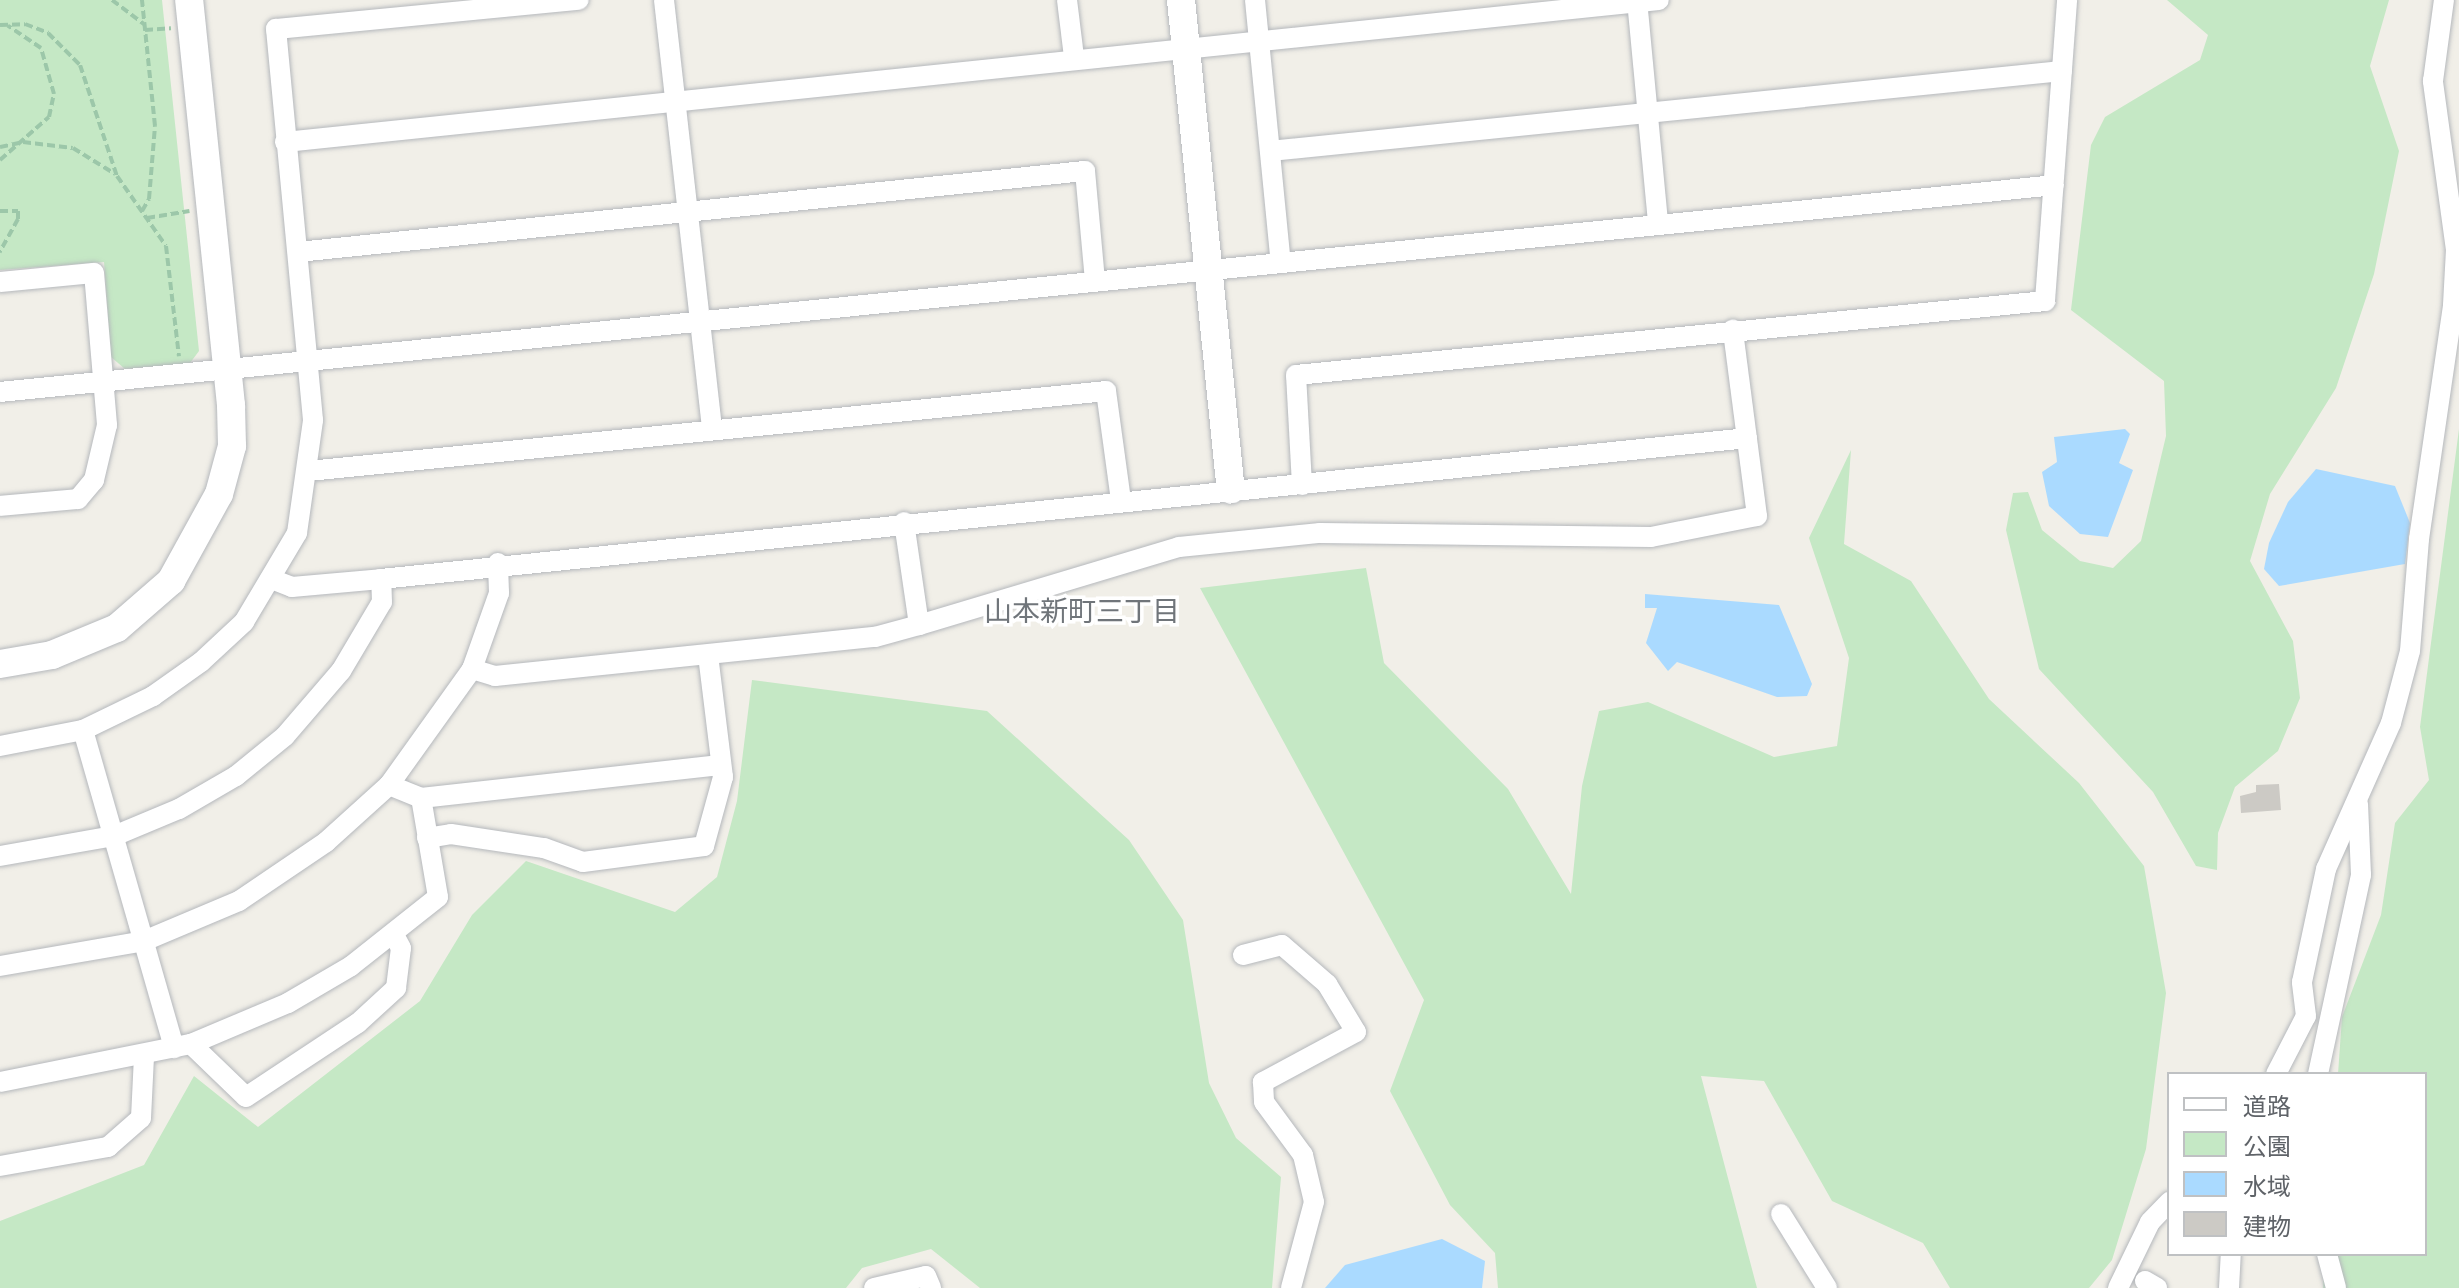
<!DOCTYPE html>
<meta charset="utf-8">
<style>
body{margin:0}
#map{position:relative;width:2459px;height:1288px;overflow:hidden;background:#f1efe8;font-family:"Sofia Sans Condensed","Noto Sans JP",sans-serif}
div>[style]{position:absolute}
[style*='--x']{left:calc(var(--x)*1px);top:calc(var(--y)*1px);width:calc(var(--w)*1px);rotate:calc(var(--a)*1deg)}
.green>*{inset:0;background:#c5e8c5}
.water>*{inset:0;background:#aadaff}
.building>*{inset:0;background:#cccac5}
.path>*{height:4px;margin-top:-2px;transform-origin:0;background:repeating-linear-gradient(90deg,#9cc7a9 0 8px,transparent 0 12px)}
.roads{filter:drop-shadow(0 0 2px #b5b8bc) drop-shadow(0 0 2px #b5b8bc)}
.street>*{height:20px;margin:-10px;padding:0 10px;transform-origin:10px;border-radius:10px;background:#fff}
.secondary>*{height:28px;margin:-14px;padding:0 14px;transform-origin:14px;border-radius:14px;background:#fff}
span{translate:-50% -50%;white-space:nowrap;text-align:center;line-height:1.15;-webkit-text-stroke:7px #fff;paint-order:stroke}
.neighbourhood-label{font-size:28px;color:#70757a}
.legend{position:absolute;left:2167px;top:1072px;width:260px;height:184px;box-sizing:border-box;background:#fff;border:2px solid #bfc1c3;margin:0;padding:10px 14px;list-style:none;font-size:24px;color:#5f6368}
.legend li{display:flex;align-items:center;gap:16px;height:40px}
.legend b{width:40px;border:2px solid #bfc1c3}
</style>
<div id="map">
<div class="green">
<i style="clip-path:polygon(0 0,162px 0,199px 351px,190px 363px,125px 369px,111px 357px,104px 262px,0 270px)"></i>
<i style="clip-path:polygon(2167px 0,2389px 0,2370px 66px,2399px 151px,2374px 274px,2336px 388px,2270px 494px,2250px 561px,2293px 641px,2300px 698px,2278px 751px,2235px 787px,2218px 833px,2217px 870px,2196px 866px,2153px 792px,2039px 669px,2006px 530px,2013px 493px,2028px 492px,2042px 530px,2080px 561px,2113px 568px,2141px 541px,2166px 436px,2164px 381px,2071px 310px,2091px 145px,2105px 117px,2200px 60px,2208px 35px)"></i>
<i style="clip-path:polygon(2459px 429px,2459px 1288px,2323px 1288px,2325px 1254px,2425px 1254px,2425px 1074px,2338px 1074px,2342px 1017px,2381px 915px,2395px 823px,2429px 780px,2420px 727px)"></i>
<i style="clip-path:polygon(1851px 450px,1844px 544px,1911px 581px,1989px 699px,2079px 783px,2144px 866px,2166px 993px,2146px 1149px,2112px 1260px,2089px 1288px,1950px 1288px,1923px 1243px,1832px 1201px,1764px 1081px,1701px 1076px,1757px 1288px,1498px 1288px,1495px 1253px,1450px 1205px,1390px 1091px,1424px 1000px,1200px 588px,1366px 568px,1384px 663px,1508px 789px,1571px 894px,1582px 786px,1599px 711px,1648px 702px,1774px 757px,1837px 746px,1849px 658px,1809px 538px)"></i>
<i style="clip-path:polygon(752px 680px,987px 711px,1129px 840px,1183px 920px,1209px 1083px,1236px 1138px,1281px 1177px,1272px 1288px,980px 1288px,931px 1249px,862px 1268px,846px 1288px,0 1288px,0 1221px,144px 1165px,194px 1076px,258px 1127px,420px 1001px,472px 915px,526px 861px,675px 912px,717px 877px,737px 801px)"></i>
</div>
<div class="water">
<i style="clip-path:polygon(2125px 429px,2130px 434px,2119px 463px,2133px 470px,2108px 537px,2080px 534px,2049px 506px,2042px 472px,2057px 462px,2054px 437px)"></i>
<i style="clip-path:polygon(2316px 469px,2395px 486px,2410px 523px,2405px 564px,2279px 586px,2264px 569px,2269px 543px,2288px 502px)"></i>
<i style="clip-path:polygon(1645px 594px,1779px 605px,1812px 684px,1807px 696px,1777px 697px,1677px 662px,1668px 671px,1646px 643px,1657px 608px,1645px 608px)"></i>
<i style="clip-path:polygon(1442px 1239px,1485px 1261px,1482px 1288px,1325px 1288px,1345px 1265px)"></i>
</div>
<div class="building">
<i style="clip-path:polygon(2279px 784px,2281px 810px,2241px 813px,2240px 796px,2256px 792px,2256px 785px)"></i>
</div>
<div class="path">
<i style="--x:112;--y:0;--w:40;--a:37"></i>
<i style="--x:0;--y:25;--w:25;--a:-2"></i>
<i style="--x:25;--y:24;--w:25;--a:21"></i>
<i style="--x:48;--y:33;--w:45;--a:45"></i>
<i style="--x:80;--y:65;--w:117;--a:71.6"></i>
<i style="--x:117;--y:176;--w:85;--a:55"></i>
<i style="--x:166;--y:246;--w:111;--a:83.3"></i>
<i style="--x:145;--y:30;--w:26;--a:-4"></i>
<i style="--x:0;--y:147;--w:24;--a:-12"></i>
<i style="--x:23;--y:142;--w:50;--a:6.8"></i>
<i style="--x:73;--y:148;--w:49;--a:31.8"></i>
<i style="--x:0;--y:160;--w:65;--a:-41.3"></i>
<i style="--x:49;--y:117;--w:24;--a:-78"></i>
<i style="--x:54;--y:94;--w:48;--a:-105.8"></i>
<i style="--x:41;--y:48;--w:40;--a:-146"></i>
<i style="--x:0;--y:211;--w:18;--a:0"></i>
<i style="--x:18;--y:211;--w:8;--a:90"></i>
<i style="--x:18;--y:219;--w:38;--a:119"></i>
<i style="--x:142;--y:211;--w:14;--a:-60"></i>
<i style="--x:149;--y:199;--w:73;--a:-85.3"></i>
<i style="--x:155;--y:126;--w:127;--a:-95.9"></i>
<i style="--x:147;--y:218;--w:43;--a:-9.5"></i>
</div>
<div class="roads">
<div class="street">
<i style="--x:664;--y:0;--w:432;--a:83.6"></i>
<i style="--x:1067;--y:0;--w:57;--a:83"></i>
<i style="--x:1255;--y:0;--w:264;--a:84.4"></i>
<i style="--x:1637;--y:0;--w:225;--a:84.6"></i>
<i style="--x:285;--y:142;--w:1381;--a:-5.9"></i>
<i style="--x:1270;--y:151;--w:796;--a:-5.77"></i>
<i style="--x:298;--y:252;--w:791;--a:-5.88"></i>
<i style="--x:1085;--y:171;--w:110;--a:84.8"></i>
<i style="--x:0;--y:282;--w:94;--a:-5.5"></i>
<i style="--x:94;--y:273;--w:153;--a:85.1"></i>
<i style="--x:107;--y:425;--w:57;--a:103.3"></i>
<i style="--x:94;--y:480;--w:25;--a:130"></i>
<i style="--x:78;--y:499;--w:78;--a:174.9"></i>
<i style="--x:0;--y:392;--w:2064;--a:-5.75"></i>
<i style="--x:309;--y:471;--w:801;--a:-5.73"></i>
<i style="--x:1106;--y:391;--w:110;--a:82.2"></i>
<i style="--x:1302;--y:485;--w:110;--a:-93.1"></i>
<i style="--x:1296;--y:375;--w:753;--a:-5.64"></i>
<i style="--x:2045;--y:301;--w:302;--a:-85.8"></i>
<i style="--x:274;--y:580;--w:19;--a:21"></i>
<i style="--x:292;--y:587;--w:89;--a:-5.1"></i>
<i style="--x:381;--y:579;--w:1373;--a:-5.89"></i>
<i style="--x:919;--y:625;--w:271;--a:-16.7"></i>
<i style="--x:1179;--y:547;--w:142;--a:-5.7"></i>
<i style="--x:1320;--y:533;--w:331;--a:0.7"></i>
<i style="--x:1651;--y:537;--w:108;--a:-11.2"></i>
<i style="--x:1757;--y:516;--w:188;--a:-97.4"></i>
<i style="--x:472;--y:669;--w:24;--a:17"></i>
<i style="--x:495;--y:676;--w:382;--a:-5.9"></i>
<i style="--x:875;--y:637;--w:46;--a:-15.3"></i>
<i style="--x:919;--y:625;--w:104;--a:-98.3"></i>
<i style="--x:83;--y:730;--w:331;--a:74"></i>
<i style="--x:0;--y:746;--w:85;--a:-10.9"></i>
<i style="--x:83;--y:730;--w:78;--a:-25.9"></i>
<i style="--x:153;--y:696;--w:59;--a:-35.3"></i>
<i style="--x:201;--y:662;--w:59;--a:-42.9"></i>
<i style="--x:244;--y:622;--w:104;--a:-59.2"></i>
<i style="--x:297;--y:533;--w:114;--a:-81.9"></i>
<i style="--x:313;--y:420;--w:393;--a:-95.4"></i>
<i style="--x:276;--y:29;--w:304;--a:-5.5"></i>
<i style="--x:389;--y:785;--w:35;--a:22"></i>
<i style="--x:421;--y:798;--w:301;--a:-6.3"></i>
<i style="--x:427;--y:838;--w:24;--a:-9"></i>
<i style="--x:451;--y:834;--w:94;--a:8.6"></i>
<i style="--x:544;--y:848;--w:41;--a:19.7"></i>
<i style="--x:583;--y:862;--w:122;--a:-7.5"></i>
<i style="--x:704;--y:846;--w:72;--a:-74.6"></i>
<i style="--x:723;--y:777;--w:123;--a:-97"></i>
<i style="--x:0;--y:856;--w:116;--a:-10"></i>
<i style="--x:114;--y:836;--w:70;--a:-22.6"></i>
<i style="--x:179;--y:809;--w:66;--a:-30.1"></i>
<i style="--x:236;--y:776;--w:63;--a:-39.2"></i>
<i style="--x:285;--y:736;--w:86;--a:-49.3"></i>
<i style="--x:341;--y:671;--w:80;--a:-59.3"></i>
<i style="--x:382;--y:602;--w:23;--a:-92"></i>
<i style="--x:1243;--y:955;--w:40;--a:-14.4"></i>
<i style="--x:1282;--y:945;--w:60;--a:40.9"></i>
<i style="--x:1327;--y:984;--w:56;--a:58.9"></i>
<i style="--x:1356;--y:1032;--w:106;--a:151.7"></i>
<i style="--x:1263;--y:1082;--w:20;--a:87"></i>
<i style="--x:1264;--y:1102;--w:66;--a:53.7"></i>
<i style="--x:1303;--y:1155;--w:48;--a:76.8"></i>
<i style="--x:1314;--y:1202;--w:89;--a:105"></i>
<i style="--x:0;--y:966;--w:146;--a:-9.8"></i>
<i style="--x:144;--y:941;--w:103;--a:-22.8"></i>
<i style="--x:239;--y:901;--w:105;--a:-34.1"></i>
<i style="--x:326;--y:842;--w:85;--a:-42.1"></i>
<i style="--x:389;--y:785;--w:143;--a:-54.4"></i>
<i style="--x:472;--y:669;--w:81;--a:-70.4"></i>
<i style="--x:499;--y:593;--w:30;--a:-92"></i>
<i style="--x:191;--y:1044;--w:76;--a:43.9"></i>
<i style="--x:246;--y:1097;--w:134;--a:-33.5"></i>
<i style="--x:358;--y:1023;--w:52;--a:-42.6"></i>
<i style="--x:396;--y:988;--w:40;--a:-82.9"></i>
<i style="--x:401;--y:948;--w:15;--a:-118"></i>
<i style="--x:2276;--y:1074;--w:65;--a:-62.7"></i>
<i style="--x:2306;--y:1016;--w:34;--a:-97"></i>
<i style="--x:2302;--y:982;--w:116;--a:-78"></i>
<i style="--x:2326;--y:869;--w:160;--a:-66"></i>
<i style="--x:2391;--y:723;--w:74;--a:-75.2"></i>
<i style="--x:2410;--y:651;--w:112;--a:-85.4"></i>
<i style="--x:2419;--y:539;--w:236;--a:-81.7"></i>
<i style="--x:2453;--y:305;--w:55;--a:-86.9"></i>
<i style="--x:2456;--y:250;--w:171;--a:-97.8"></i>
<i style="--x:2433;--y:81;--w:82;--a:-82.3"></i>
<i style="--x:2318;--y:1074;--w:204;--a:-77.8"></i>
<i style="--x:2361;--y:875;--w:71;--a:-92.4"></i>
<i style="--x:0;--y:1082;--w:195;--a:-11.3"></i>
<i style="--x:191;--y:1044;--w:105;--a:-22.9"></i>
<i style="--x:288;--y:1003;--w:73;--a:-30.4"></i>
<i style="--x:351;--y:966;--w:111;--a:-38.4"></i>
<i style="--x:438;--y:897;--w:100;--a:-99.7"></i>
<i style="--x:0;--y:1166;--w:110;--a:-10"></i>
<i style="--x:108;--y:1147;--w:44;--a:-41.3"></i>
<i style="--x:141;--y:1118;--w:61;--a:-87.2"></i>
<i style="--x:1781;--y:1214;--w:87;--a:58.1"></i>
<i style="--x:2327;--y:1254;--w:35;--a:75"></i>
<i style="--x:2145;--y:1281;--w:14;--a:30"></i>
<i style="--x:874;--y:1288;--w:53;--a:-13"></i>
<i style="--x:926;--y:1276;--w:13;--a:67"></i>
<i style="--x:2118;--y:1288;--w:73;--a:-64.1"></i>
<i style="--x:2150;--y:1222;--w:28;--a:-46"></i>
<i style="--x:2229;--y:1288;--w:34;--a:-87"></i>
</div>
<div class="secondary">
<i style="--x:1181;--y:0;--w:492;--a:84.2"></i>
<i style="--x:0;--y:664;--w:53;--a:-9.8"></i>
<i style="--x:52;--y:655;--w:70;--a:-22.6"></i>
<i style="--x:117;--y:628;--w:72;--a:-41"></i>
<i style="--x:171;--y:581;--w:99;--a:-61.1"></i>
<i style="--x:219;--y:494;--w:50;--a:-74.8"></i>
<i style="--x:232;--y:446;--w:41;--a:-91.4"></i>
<i style="--x:231;--y:405;--w:407;--a:-95.9"></i>
</div>
</div>
<div class="neighbourhood-label">
<span style="left:1082px;top:613px">山本新町三丁目</span>
</div>
<ul class="legend">
<li><b style="height:10px;background:#fff"></b>道路</li>
<li><b style="height:22px;background:#c5e8c5"></b>公園</li>
<li><b style="height:22px;background:#aadaff"></b>水域</li>
<li><b style="height:22px;background:#cccac5"></b>建物</li>
</ul>
</div>
